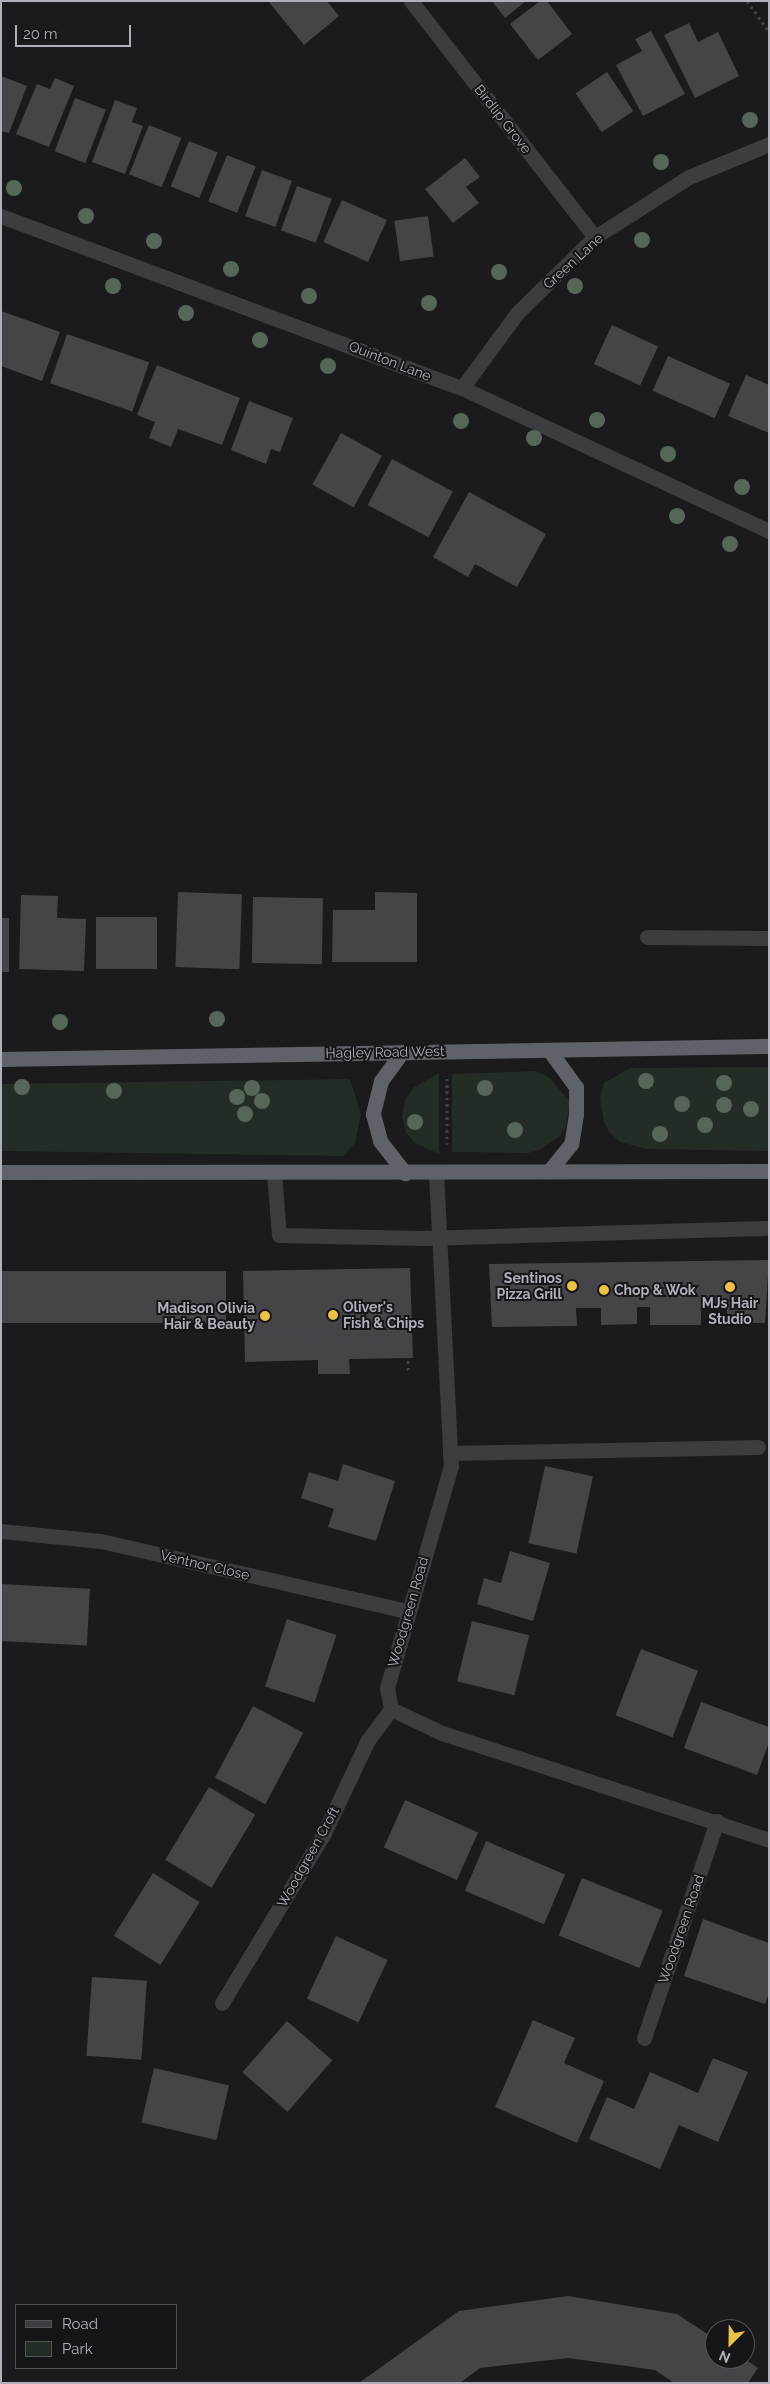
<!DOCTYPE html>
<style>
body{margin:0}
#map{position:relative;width:770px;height:2384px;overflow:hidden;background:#1b1a1c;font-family:Raleway,sans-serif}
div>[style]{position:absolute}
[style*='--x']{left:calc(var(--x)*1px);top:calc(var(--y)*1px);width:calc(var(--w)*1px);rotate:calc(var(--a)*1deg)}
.green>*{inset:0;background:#242c26}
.building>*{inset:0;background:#454549;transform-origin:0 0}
.path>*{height:3px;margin-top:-1.5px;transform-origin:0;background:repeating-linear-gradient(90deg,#424348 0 2.5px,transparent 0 6.5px)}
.service>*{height:15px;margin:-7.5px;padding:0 7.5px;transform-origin:7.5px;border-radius:7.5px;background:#3c3c41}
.minor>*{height:15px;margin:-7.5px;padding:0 7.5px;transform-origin:7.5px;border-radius:7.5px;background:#3c3c41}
.trunk>*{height:15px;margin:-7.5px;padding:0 7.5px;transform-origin:7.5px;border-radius:7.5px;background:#606269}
.trees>*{width:16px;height:16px;margin:-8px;border-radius:50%;background:#566659}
.dots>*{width:14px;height:14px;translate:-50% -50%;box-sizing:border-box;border:2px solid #161518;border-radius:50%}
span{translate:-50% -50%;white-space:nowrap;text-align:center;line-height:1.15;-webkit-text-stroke:4px #161518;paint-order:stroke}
.street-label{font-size:14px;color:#aeb0bb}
.poi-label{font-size:14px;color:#aeb0bb;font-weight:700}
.right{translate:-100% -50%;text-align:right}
.left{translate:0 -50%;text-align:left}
.frame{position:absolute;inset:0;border:2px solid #aeb0bb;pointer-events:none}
.legend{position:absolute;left:15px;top:2304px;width:162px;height:65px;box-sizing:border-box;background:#161518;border:1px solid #535359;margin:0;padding:6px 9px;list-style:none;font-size:15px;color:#aeb0bb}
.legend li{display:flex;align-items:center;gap:10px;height:25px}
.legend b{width:25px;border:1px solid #535359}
.north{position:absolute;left:705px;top:2319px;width:50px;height:50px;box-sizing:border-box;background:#161518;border:1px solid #535359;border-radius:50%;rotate:203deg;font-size:14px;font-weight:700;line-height:20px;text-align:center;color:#aeb0bb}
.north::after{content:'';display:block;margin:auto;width:18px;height:22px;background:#e9c246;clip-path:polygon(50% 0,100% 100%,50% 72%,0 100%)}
.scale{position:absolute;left:15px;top:25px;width:116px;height:22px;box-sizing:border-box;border:2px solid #aeb0bb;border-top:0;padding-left:6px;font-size:15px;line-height:18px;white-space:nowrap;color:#aeb0bb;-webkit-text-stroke:4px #161518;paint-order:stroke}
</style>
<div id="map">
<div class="green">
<i style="clip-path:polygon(769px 1067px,769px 1151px,646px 1149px,621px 1142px,610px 1133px,604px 1122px,600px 1098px,604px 1083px,630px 1068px)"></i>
<i style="clip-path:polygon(536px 1071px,550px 1078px,570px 1102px,566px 1127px,559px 1137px,539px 1150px,528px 1153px,452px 1152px,452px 1074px)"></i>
<i style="clip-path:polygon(439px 1073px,439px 1154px,415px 1143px,406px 1133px,402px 1116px,405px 1100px,414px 1087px)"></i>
<i style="clip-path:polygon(350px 1079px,361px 1114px,355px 1143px,343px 1156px,1px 1151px,1px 1084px)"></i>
</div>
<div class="building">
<i style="clip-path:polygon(268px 1px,327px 1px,339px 16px,304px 45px)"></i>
<i style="clip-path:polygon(492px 1px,526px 1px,505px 18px)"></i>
<i style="clip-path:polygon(540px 1px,547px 1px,572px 34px,538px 60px,510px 24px)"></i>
<i style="clip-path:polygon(689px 23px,698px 42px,718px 32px,739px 76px,695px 98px,664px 35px)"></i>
<i style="clip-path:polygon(651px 31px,685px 94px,643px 116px,616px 65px,642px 51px,635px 39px)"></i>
<i style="left:607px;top:72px;width:47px;height:38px;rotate:56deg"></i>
<i style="clip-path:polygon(1px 76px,27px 86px,9px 133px,1px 131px)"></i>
<i style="clip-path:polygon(55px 78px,74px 86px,49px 147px,16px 134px,37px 84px,50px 89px)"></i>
<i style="left:75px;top:98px;width:33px;height:57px;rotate:21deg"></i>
<i style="clip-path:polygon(115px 100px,137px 108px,132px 122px,143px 126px,125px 174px,92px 162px)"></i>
<i style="left:149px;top:125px;width:35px;height:53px;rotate:22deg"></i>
<i style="left:189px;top:141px;width:31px;height:49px;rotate:22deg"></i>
<i style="left:227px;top:155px;width:31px;height:50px;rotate:22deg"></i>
<i style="clip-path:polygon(465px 158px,480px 177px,466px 187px,479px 203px,453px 223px,425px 189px)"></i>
<i style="left:262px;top:170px;width:32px;height:49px;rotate:20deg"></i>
<i style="left:297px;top:186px;width:37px;height:47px;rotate:20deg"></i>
<i style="left:342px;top:200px;width:49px;height:46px;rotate:24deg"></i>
<i style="left:428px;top:216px;width:41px;height:34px;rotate:82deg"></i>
<i style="clip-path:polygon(1px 311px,60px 332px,42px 381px,1px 366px)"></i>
<i style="left:612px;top:325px;width:51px;height:43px;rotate:25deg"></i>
<i style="left:67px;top:334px;width:87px;height:52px;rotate:19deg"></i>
<i style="left:668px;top:356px;width:68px;height:38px;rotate:24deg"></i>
<i style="clip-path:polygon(157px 365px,240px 398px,222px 445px,178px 429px,171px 447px,149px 438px,155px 422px,137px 415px)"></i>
<i style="clip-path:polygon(746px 375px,769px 385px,769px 433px,728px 416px)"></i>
<i style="clip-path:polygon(249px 401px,293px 418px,280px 452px,271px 449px,266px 464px,231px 450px)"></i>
<i style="left:341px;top:433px;width:47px;height:59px;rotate:29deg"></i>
<i style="left:392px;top:459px;width:69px;height:52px;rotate:28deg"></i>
<i style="clip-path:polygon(469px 492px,546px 534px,517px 587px,475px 564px,468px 577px,433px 557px)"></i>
<i style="left:178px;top:892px;width:64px;height:75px;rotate:2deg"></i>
<i style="clip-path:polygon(375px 892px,417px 893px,417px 962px,332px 962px,333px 910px,375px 910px)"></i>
<i style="clip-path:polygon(21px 895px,58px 896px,57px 918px,86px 919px,84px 971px,19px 969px)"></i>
<i style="left:253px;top:897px;width:70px;height:66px;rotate:1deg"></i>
<i style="left:96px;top:917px;width:61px;height:52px"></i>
<i style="left:1px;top:918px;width:8px;height:54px"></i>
<i style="clip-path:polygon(769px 1260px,765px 1323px,727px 1323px,727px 1305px,714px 1305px,701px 1306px,701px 1325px,650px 1325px,650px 1307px,637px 1307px,637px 1324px,601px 1325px,601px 1308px,576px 1308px,577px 1326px,492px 1327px,489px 1264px)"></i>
<i style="clip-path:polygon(410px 1268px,413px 1358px,349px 1359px,350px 1374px,318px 1374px,318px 1360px,245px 1362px,243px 1271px)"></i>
<i style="left:1px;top:1271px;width:225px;height:52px"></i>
<i style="clip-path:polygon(343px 1464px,395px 1481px,376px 1541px,328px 1527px,334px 1509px,301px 1498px,309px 1472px,338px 1481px)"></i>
<i style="left:545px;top:1466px;width:49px;height:79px;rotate:12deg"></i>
<i style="clip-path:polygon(510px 1551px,550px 1563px,533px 1621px,477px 1604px,484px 1578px,501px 1583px)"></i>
<i style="left:1px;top:1584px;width:89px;height:57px;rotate:3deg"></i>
<i style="left:287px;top:1619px;width:52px;height:71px;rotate:18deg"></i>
<i style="left:472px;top:1621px;width:59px;height:62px;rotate:14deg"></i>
<i style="left:641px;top:1649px;width:61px;height:71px;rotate:21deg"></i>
<i style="clip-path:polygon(701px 1702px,769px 1727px,769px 1742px,757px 1775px,684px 1748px)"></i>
<i style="left:253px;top:1706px;width:57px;height:81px;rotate:28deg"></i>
<i style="left:209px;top:1787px;width:54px;height:85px;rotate:31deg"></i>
<i style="left:405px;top:1800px;width:80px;height:52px;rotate:24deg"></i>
<i style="left:486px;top:1841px;width:86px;height:54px;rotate:23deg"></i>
<i style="left:153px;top:1873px;width:55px;height:74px;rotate:32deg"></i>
<i style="left:582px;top:1878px;width:87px;height:62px;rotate:22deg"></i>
<i style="clip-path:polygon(703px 1919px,769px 1943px,769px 1993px,765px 2004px,684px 1976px)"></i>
<i style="left:336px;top:1936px;width:57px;height:69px;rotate:25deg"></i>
<i style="left:92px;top:1977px;width:55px;height:79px;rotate:4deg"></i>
<i style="clip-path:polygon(533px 2020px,575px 2038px,564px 2063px,604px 2081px,577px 2143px,495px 2107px)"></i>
<i style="left:287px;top:2021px;width:60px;height:68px;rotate:41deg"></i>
<i style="clip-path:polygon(713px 2058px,748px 2072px,718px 2142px,679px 2125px,660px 2169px,589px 2139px,607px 2097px,634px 2109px,650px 2072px,698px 2093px)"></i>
<i style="left:154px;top:2068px;width:77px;height:56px;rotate:13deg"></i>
<i style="clip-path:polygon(568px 2296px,677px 2314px,715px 2339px,715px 2359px,745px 2359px,758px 2368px,748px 2383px,674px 2383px,655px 2370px,568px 2358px,480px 2368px,460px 2383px,359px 2383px,459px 2311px)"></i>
</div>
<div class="path">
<i style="--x:747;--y:1;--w:37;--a:54"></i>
<i style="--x:447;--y:1078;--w:66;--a:90"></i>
<i style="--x:258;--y:1335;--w:149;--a:0"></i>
<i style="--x:407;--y:1335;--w:38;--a:88"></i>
</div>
<div class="service">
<i style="--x:647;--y:937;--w:122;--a:0.5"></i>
<i style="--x:450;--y:1453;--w:308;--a:-1.1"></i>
</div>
<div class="minor">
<i style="--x:411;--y:1;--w:299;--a:52.1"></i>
<i style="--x:1;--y:216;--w:492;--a:20.5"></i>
<i style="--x:462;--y:388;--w:339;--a:25"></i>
<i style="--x:462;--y:388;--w:93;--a:-53.7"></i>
<i style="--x:517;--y:313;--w:109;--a:-44.3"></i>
<i style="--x:595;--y:237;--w:112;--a:-32.6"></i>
<i style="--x:689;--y:177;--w:87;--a:-22.4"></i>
<i style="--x:274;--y:1173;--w:62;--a:85.4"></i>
<i style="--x:279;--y:1235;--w:144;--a:1.2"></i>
<i style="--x:423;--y:1238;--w:346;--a:-1.7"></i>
<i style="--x:436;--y:1173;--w:293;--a:87.1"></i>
<i style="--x:451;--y:1466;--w:231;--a:106.1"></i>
<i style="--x:387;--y:1688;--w:21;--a:79"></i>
<i style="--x:391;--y:1709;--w:56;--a:25.2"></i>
<i style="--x:442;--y:1733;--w:344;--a:18.1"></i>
<i style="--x:1;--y:1531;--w:100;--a:5.7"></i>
<i style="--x:101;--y:1541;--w:314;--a:12.9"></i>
<i style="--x:222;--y:2003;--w:196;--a:-59"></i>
<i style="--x:323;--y:1835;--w:105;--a:-64.7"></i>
<i style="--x:368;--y:1740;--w:39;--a:-53"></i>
<i style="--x:644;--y:2038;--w:229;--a:-71.4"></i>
</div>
<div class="trunk">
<i style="--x:549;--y:1050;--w:46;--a:53.9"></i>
<i style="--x:576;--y:1087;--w:27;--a:90"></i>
<i style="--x:576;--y:1114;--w:30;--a:99"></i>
<i style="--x:571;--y:1144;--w:35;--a:129"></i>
<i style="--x:402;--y:1052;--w:36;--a:126"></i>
<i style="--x:381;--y:1081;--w:34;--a:104"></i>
<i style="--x:373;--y:1114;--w:28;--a:75"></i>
<i style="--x:380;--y:1141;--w:41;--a:52"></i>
<i style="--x:1;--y:1059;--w:768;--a:-0.97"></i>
<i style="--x:1;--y:1172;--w:768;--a:-0.07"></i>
</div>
<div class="trees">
<i style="left:750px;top:120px"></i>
<i style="left:661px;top:162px"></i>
<i style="left:14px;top:188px"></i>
<i style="left:86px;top:216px"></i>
<i style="left:642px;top:240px"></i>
<i style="left:154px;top:241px"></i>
<i style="left:231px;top:269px"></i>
<i style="left:499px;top:272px"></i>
<i style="left:113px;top:286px"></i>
<i style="left:575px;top:286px"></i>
<i style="left:309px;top:296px"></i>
<i style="left:429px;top:303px"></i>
<i style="left:186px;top:313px"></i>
<i style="left:260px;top:340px"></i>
<i style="left:328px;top:366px"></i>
<i style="left:597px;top:420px"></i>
<i style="left:461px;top:421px"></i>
<i style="left:534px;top:438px"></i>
<i style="left:668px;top:454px"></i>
<i style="left:742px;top:487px"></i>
<i style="left:677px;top:516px"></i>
<i style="left:730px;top:544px"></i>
<i style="left:217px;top:1019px"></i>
<i style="left:60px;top:1022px"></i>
<i style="left:646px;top:1081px"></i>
<i style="left:724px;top:1083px"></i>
<i style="left:22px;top:1087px"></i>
<i style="left:252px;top:1088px"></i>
<i style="left:485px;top:1088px"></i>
<i style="left:114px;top:1091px"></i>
<i style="left:237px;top:1097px"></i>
<i style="left:262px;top:1101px"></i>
<i style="left:682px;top:1104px"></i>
<i style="left:724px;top:1105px"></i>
<i style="left:751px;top:1109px"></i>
<i style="left:245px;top:1114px"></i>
<i style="left:415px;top:1122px"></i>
<i style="left:705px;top:1125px"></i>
<i style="left:515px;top:1130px"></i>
<i style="left:660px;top:1134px"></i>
</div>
<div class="dots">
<i style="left:572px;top:1286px;background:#e9c246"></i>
<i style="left:730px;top:1287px;background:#e9c246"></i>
<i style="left:604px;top:1290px;background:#e9c246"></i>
<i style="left:333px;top:1315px;background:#e9c246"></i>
<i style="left:265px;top:1316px;background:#e9c246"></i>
</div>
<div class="street-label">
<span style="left:503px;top:119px;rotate:52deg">Birdlip Grove</span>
<span style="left:573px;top:261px;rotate:-42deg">Green Lane</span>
<span style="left:390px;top:361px;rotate:21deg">Quinton Lane</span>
<span style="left:385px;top:1052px;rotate:-1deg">Hagley Road West</span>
<span style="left:205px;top:1565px;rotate:13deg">Ventnor Close</span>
<span style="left:408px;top:1612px;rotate:-74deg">Woodgreen Road</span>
<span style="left:308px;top:1857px;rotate:-61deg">Woodgreen Croft</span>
<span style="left:681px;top:1929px;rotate:-71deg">Woodgreen Road</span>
</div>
<div class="poi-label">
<span class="right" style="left:562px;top:1286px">Sentinos<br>Pizza Grill</span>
<span class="left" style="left:614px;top:1290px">Chop &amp; Wok</span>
<span style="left:730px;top:1311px">MJs Hair<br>Studio</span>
<span class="left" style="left:343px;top:1315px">Oliver's<br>Fish &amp; Chips</span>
<span class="right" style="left:255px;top:1316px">Madison Olivia<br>Hair &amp; Beauty</span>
</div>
<div class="frame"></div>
<ul class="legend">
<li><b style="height:6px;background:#3c3c41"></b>Road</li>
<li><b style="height:14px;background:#242c26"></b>Park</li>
</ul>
<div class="north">N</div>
<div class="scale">20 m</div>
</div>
